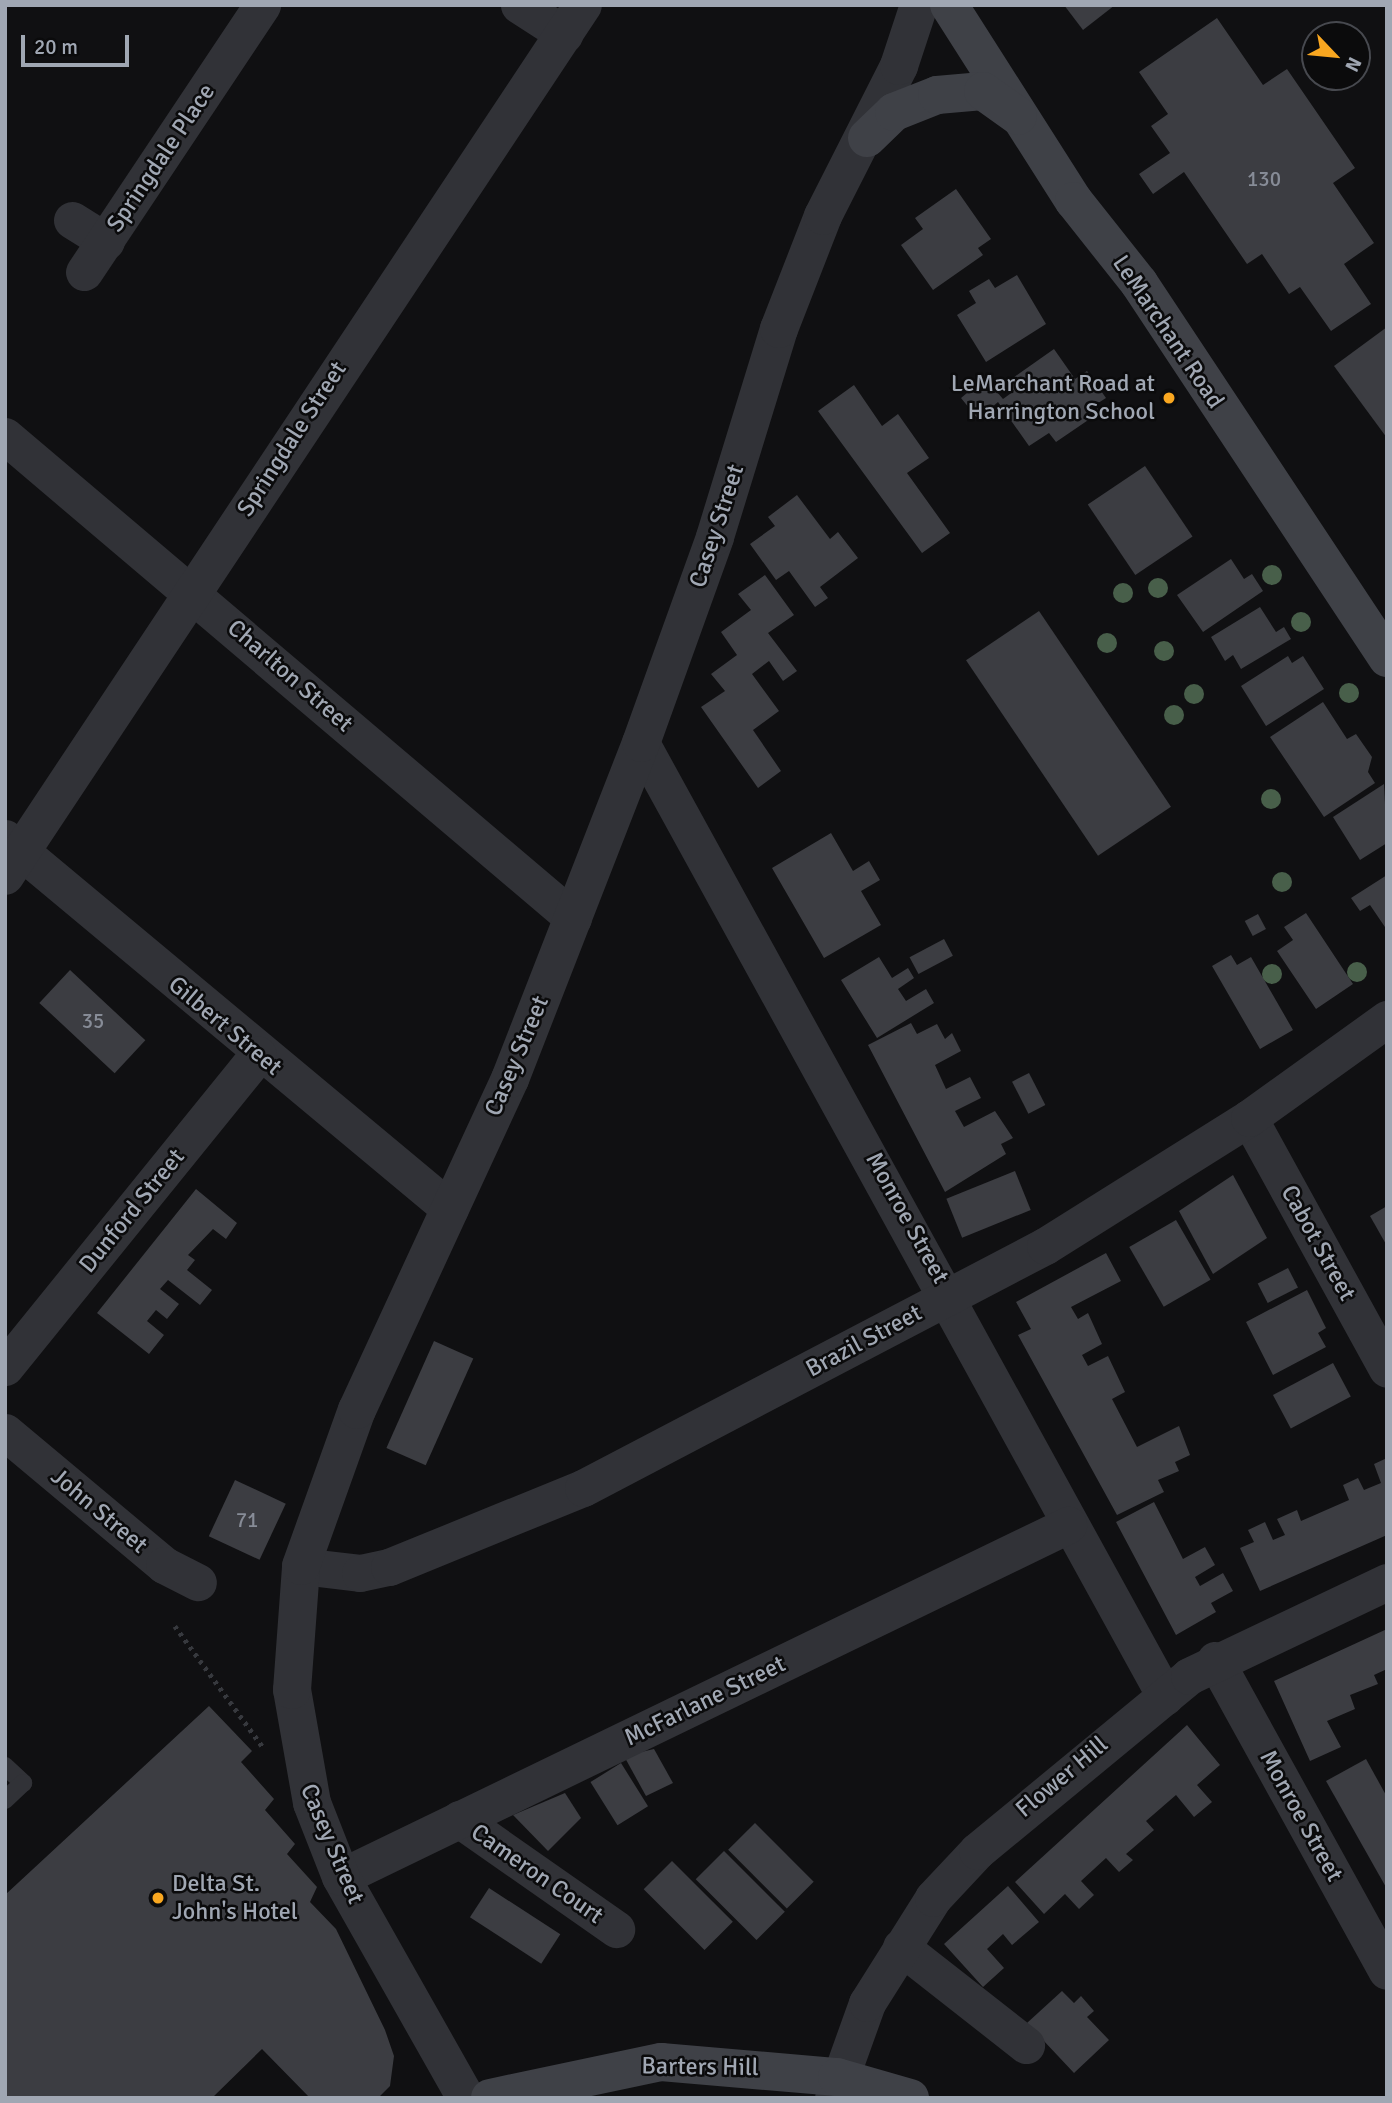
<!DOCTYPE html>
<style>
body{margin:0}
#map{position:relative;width:1392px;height:2103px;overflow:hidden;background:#101012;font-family:Signika,sans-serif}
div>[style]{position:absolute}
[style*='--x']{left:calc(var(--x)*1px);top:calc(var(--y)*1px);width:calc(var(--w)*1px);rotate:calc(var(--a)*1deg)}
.building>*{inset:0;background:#3c3d42;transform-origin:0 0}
.path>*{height:4.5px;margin-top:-2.25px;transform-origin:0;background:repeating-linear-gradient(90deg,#37393e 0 3.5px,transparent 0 8.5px)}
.service>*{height:18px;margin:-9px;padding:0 9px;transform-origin:9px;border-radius:9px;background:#313237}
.minor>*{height:37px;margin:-18.5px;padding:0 18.5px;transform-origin:18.5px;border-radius:18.5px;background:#313237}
.tertiary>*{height:38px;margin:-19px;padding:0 19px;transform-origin:19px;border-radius:19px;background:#313237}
.secondary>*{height:38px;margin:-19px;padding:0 19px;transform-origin:19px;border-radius:19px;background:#3f4147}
.trees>*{width:20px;height:20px;margin:-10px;border-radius:50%;background:#485f4a}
.dots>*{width:19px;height:19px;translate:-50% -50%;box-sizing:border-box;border:4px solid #0b0b0c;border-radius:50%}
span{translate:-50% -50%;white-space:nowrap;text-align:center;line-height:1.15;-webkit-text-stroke:5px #0b0b0c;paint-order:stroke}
.number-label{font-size:21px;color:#878c97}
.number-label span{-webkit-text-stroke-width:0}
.street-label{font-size:24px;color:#a0a7b3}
.poi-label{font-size:24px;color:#a0a7b3}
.right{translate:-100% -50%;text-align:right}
.left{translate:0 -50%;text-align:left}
.frame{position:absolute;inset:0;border:7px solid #a0a7b3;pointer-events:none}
.north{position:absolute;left:1301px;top:21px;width:70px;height:70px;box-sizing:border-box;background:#0b0b0c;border:2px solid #47494f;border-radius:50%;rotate:116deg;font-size:19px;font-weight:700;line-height:28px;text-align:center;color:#a0a7b3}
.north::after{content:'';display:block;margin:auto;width:24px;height:32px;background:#f9a720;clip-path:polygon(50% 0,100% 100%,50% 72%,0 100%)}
.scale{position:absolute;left:21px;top:35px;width:108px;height:32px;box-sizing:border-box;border:4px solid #a0a7b3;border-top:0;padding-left:9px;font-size:21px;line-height:24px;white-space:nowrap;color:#a0a7b3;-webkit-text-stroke:5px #0b0b0c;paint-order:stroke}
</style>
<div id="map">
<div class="building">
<i style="clip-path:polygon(1064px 5px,1115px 5px,1083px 30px)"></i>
<i style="clip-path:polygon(1217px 18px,1263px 85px,1287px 69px,1355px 168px,1333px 183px,1374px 243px,1344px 264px,1371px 304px,1331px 331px,1300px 287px,1289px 294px,1262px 254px,1247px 264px,1184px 172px,1153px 194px,1139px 174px,1170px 153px,1151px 126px,1168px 114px,1139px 72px)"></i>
<i style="clip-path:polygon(956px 189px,991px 239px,978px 248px,983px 255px,933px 290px,901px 245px,923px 229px,915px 218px)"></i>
<i style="clip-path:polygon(1017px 275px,1046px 324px,986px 362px,957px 315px,976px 303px,969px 291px,989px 279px,995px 288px)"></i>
<i style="clip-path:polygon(1387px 327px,1387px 438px,1334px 366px)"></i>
<i style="clip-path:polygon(1054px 349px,1075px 379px,1087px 371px,1106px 398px,1095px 405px,1100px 412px,1056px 442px,1049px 433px,1029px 446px,998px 402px,978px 419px,961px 398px,985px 378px,1003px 399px,1014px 391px,1007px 382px)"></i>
<i style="clip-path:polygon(854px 385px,882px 426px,898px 414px,929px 458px,907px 473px,950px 533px,922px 553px,818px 411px)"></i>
<i style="left:1145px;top:466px;width:85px;height:69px;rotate:56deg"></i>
<i style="clip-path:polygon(797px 495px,830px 539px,838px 532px,858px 558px,820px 587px,828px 598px,815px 607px,789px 571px,776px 580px,750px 544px,775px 526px,768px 517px)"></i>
<i style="clip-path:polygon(1231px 559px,1244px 579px,1252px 574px,1263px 591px,1203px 632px,1177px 595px)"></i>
<i style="clip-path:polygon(765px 575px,794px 615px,768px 633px,797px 671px,783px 681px,769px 661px,752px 674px,779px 711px,753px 730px,781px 771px,758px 788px,701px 707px,725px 691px,711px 674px,737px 655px,721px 632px,751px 610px,738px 594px)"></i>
<i style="clip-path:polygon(1260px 607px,1276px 632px,1284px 627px,1291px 639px,1241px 669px,1233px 655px,1225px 661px,1211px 637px)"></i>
<i style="left:1039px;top:611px;width:236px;height:88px;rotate:56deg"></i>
<i style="clip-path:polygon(1288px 656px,1292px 663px,1303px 656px,1324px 689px,1266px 726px,1241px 686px)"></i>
<i style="clip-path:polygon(1323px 702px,1347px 739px,1356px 734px,1372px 757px,1368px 772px,1375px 783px,1324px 817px,1270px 737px)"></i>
<i style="clip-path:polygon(1384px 784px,1387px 843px,1360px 860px,1333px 817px)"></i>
<i style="clip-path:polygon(831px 833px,853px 871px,869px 861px,880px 880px,861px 891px,881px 925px,824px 958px,772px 868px)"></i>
<i style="clip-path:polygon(1387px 875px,1387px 930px,1370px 905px,1360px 911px,1351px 898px)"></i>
<i style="clip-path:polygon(1306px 913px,1353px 984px,1316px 1009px,1277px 951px,1293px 940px,1284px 927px)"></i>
<i style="left:1258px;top:914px;width:17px;height:15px;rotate:62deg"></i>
<i style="left:944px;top:939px;width:19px;height:39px;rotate:62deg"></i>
<i style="clip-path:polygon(1231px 955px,1237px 965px,1251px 957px,1293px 1030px,1260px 1049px,1212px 966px)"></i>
<i style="clip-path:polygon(879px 957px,892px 978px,908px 968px,914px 978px,898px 989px,906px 1001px,926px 989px,934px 1003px,877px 1038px,841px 980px)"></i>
<i style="left:70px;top:970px;width:103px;height:45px;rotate:43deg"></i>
<i style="clip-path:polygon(911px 1023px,917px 1034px,937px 1024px,945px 1039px,952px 1033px,961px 1051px,935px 1065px,946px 1089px,970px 1077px,981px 1098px,955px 1111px,964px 1127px,995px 1111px,1013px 1138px,1001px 1144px,1006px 1154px,945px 1192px,868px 1045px)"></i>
<i style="left:1029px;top:1073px;width:36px;height:19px;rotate:63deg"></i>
<i style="left:1015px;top:1171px;width:42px;height:74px;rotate:68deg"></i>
<i style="clip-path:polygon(1233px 1175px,1267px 1238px,1213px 1274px,1179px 1211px)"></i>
<i style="clip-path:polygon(196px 1189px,237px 1223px,226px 1239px,213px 1229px,188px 1255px,195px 1260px,187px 1270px,212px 1290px,200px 1305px,168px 1280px,160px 1289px,179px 1304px,167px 1319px,156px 1310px,147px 1321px,164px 1335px,149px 1354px,97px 1313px)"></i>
<i style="clip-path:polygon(1387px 1206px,1387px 1246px,1370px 1216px)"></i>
<i style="left:1176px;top:1220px;width:69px;height:54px;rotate:60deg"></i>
<i style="clip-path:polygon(1106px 1253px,1121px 1281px,1071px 1307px,1078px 1319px,1088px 1313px,1102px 1344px,1082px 1355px,1088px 1366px,1108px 1356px,1125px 1392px,1112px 1399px,1137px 1447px,1179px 1426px,1190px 1455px,1175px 1462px,1179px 1471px,1158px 1480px,1164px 1492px,1117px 1515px,1018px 1335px,1031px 1329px,1016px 1302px)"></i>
<i style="left:1288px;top:1268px;width:22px;height:34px;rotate:63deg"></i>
<i style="clip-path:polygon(1307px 1290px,1326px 1328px,1318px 1333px,1326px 1347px,1273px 1375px,1246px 1322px)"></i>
<i style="left:434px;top:1341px;width:43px;height:117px;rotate:24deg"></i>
<i style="left:1333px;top:1363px;width:38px;height:68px;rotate:62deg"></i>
<i style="clip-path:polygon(1387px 1458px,1387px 1535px,1260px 1591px,1240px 1548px,1254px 1542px,1248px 1530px,1265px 1522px,1273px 1540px,1285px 1535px,1277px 1519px,1297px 1510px,1301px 1521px,1349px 1500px,1343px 1485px,1358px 1478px,1364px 1490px,1381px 1483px,1374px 1464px)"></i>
<i style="left:235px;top:1480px;width:56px;height:62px;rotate:25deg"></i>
<i style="clip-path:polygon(1154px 1502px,1183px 1559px,1205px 1547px,1215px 1565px,1195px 1577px,1200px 1586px,1223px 1573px,1233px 1591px,1211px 1603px,1216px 1612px,1176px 1635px,1116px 1522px)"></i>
<i style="clip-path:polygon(1387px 1629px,1387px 1669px,1374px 1675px,1378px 1684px,1350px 1695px,1355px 1709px,1327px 1721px,1341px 1747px,1310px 1761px,1274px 1681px)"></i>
<i style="clip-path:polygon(209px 1706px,252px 1751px,241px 1762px,274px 1799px,265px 1810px,295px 1844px,287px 1854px,317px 1887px,310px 1902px,336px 1929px,385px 2030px,394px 2056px,390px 2086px,378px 2098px,310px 2098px,262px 2049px,212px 2098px,5px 2098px,5px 1895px)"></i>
<i style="clip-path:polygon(1187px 1725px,1220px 1765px,1197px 1785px,1212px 1802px,1194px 1817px,1176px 1795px,1146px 1821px,1154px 1830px,1126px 1854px,1133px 1860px,1119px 1872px,1106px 1858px,1081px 1881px,1094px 1895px,1079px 1909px,1065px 1894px,1044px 1914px,1015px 1882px)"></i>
<i style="clip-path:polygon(654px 1749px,673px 1783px,646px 1796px,624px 1756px)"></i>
<i style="clip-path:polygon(1366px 1759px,1387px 1797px,1387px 1889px,1326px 1781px)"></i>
<i style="left:621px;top:1763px;width:51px;height:36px;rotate:58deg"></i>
<i style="clip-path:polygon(565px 1793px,581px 1818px,548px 1851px,513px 1815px)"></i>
<i style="left:755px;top:1823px;width:83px;height:38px;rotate:45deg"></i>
<i style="left:724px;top:1851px;width:86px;height:40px;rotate:45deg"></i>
<i style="left:672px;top:1861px;width:86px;height:40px;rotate:45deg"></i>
<i style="clip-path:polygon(1008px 1886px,1039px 1922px,1012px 1945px,1003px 1934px,987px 1949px,1004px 1968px,983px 1987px,944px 1944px)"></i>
<i style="left:489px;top:1888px;width:85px;height:35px;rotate:33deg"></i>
<i style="clip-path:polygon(1062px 1991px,1074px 2003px,1081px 1996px,1094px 2011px,1087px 2017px,1109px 2040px,1074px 2073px,1027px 2023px)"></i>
</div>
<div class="path">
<i style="--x:175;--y:1626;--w:150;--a:54"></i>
</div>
<div class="service">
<i style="--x:5;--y:1766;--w:25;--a:43"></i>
<i style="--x:23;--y:1783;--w:25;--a:137"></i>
</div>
<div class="minor">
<i style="--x:519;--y:5;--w:54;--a:32.8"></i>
<i style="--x:72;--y:220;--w:40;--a:32"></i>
<i style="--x:84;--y:272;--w:321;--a:-56.3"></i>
<i style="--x:5;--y:436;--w:745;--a:40.32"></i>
<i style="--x:641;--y:743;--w:1088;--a:61.2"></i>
<i style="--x:5;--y:838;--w:579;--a:39.82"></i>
<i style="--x:1249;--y:1118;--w:286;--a:61.2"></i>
<i style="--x:5;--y:1367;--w:402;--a:-51"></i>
<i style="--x:5;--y:1432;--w:207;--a:39.9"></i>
<i style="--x:164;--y:1565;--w:38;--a:27"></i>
<i style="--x:301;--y:1566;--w:59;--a:6.8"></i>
<i style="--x:360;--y:1573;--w:30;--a:-12"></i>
<i style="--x:389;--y:1567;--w:209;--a:-22.2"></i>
<i style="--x:583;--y:1488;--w:522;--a:-27.65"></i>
<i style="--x:1045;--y:1246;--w:241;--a:-32.1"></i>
<i style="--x:1249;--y:1118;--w:170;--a:-35.7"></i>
<i style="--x:1215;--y:1660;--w:355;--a:61.1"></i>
<i style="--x:459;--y:1819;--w:192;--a:35"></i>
<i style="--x:341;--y:1877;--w:808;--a:-25.84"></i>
<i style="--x:901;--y:1947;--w:159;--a:38.1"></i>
<i style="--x:833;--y:2098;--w:101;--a:-70.3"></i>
<i style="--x:867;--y:2003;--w:124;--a:-57.8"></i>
<i style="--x:933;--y:1898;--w:64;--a:-46.9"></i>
<i style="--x:977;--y:1851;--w:275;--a:-39.5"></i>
<i style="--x:1189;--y:1676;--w:219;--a:-25.4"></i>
</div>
<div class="tertiary">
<i style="--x:5;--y:876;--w:1045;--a:-56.43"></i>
<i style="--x:466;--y:2098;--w:254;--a:-119.5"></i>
<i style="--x:341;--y:1877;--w:79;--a:-111.4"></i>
<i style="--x:312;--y:1803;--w:115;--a:-100"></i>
<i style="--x:292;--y:1690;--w:124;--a:-85.8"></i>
<i style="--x:301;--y:1566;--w:166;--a:-70.3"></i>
<i style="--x:357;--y:1410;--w:365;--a:-65.2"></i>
<i style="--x:510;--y:1079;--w:361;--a:-68.7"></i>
<i style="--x:641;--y:743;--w:219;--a:-70.2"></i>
<i style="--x:715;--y:537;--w:218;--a:-72.9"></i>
<i style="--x:779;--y:329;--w:121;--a:-68.7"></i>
<i style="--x:823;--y:216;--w:168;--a:-63.1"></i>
<i style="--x:899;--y:66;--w:64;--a:-71.8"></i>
</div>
<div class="secondary">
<i style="--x:949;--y:5;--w:232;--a:57.5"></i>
<i style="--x:1074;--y:201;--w:105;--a:51.6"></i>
<i style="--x:1139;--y:283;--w:450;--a:56.5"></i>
<i style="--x:867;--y:138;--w:37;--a:-44"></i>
<i style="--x:894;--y:112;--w:46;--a:-21.6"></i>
<i style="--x:937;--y:95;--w:46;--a:-5"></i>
<i style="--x:983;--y:91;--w:43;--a:35.5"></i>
<i style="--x:490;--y:2098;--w:175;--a:-11.9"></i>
<i style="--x:661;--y:2062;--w:177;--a:4.9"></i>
<i style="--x:837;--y:2077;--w:76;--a:16"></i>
</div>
<div class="trees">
<i style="left:1272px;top:575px"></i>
<i style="left:1158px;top:588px"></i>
<i style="left:1123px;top:593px"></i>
<i style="left:1301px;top:622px"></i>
<i style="left:1107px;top:643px"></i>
<i style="left:1164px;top:651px"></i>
<i style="left:1349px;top:693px"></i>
<i style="left:1194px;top:694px"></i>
<i style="left:1174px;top:715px"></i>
<i style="left:1271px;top:799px"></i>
<i style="left:1282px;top:882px"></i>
<i style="left:1357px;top:972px"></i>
<i style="left:1272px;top:974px"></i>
</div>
<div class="dots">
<i style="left:1169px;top:398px;background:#f9a720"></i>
<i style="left:158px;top:1898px;background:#f9a720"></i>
</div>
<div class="number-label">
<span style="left:1264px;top:179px">130</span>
<span style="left:93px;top:1021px">35</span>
<span style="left:247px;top:1520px">71</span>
</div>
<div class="street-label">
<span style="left:161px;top:158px;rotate:-56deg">Springdale Place</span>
<span style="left:1168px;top:332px;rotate:56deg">LeMarchant Road</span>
<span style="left:292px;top:439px;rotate:-57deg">Springdale Street</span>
<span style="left:717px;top:526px;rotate:-72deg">Casey Street</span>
<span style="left:290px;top:676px;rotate:41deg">Charlton Street</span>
<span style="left:225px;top:1026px;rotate:40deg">Gilbert Street</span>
<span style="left:517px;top:1056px;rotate:-67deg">Casey Street</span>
<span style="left:132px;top:1211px;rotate:-51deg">Dunford Street</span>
<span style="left:907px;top:1218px;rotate:61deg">Monroe Street</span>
<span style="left:1318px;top:1243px;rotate:61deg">Cabot Street</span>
<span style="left:864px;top:1341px;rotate:-28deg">Brazil Street</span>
<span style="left:99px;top:1511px;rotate:40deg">John Street</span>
<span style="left:705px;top:1701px;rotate:-26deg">McFarlane Street</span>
<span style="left:1062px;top:1777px;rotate:-40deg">Flower Hill</span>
<span style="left:1301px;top:1816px;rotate:61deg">Monroe Street</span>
<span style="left:332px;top:1844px;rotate:67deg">Casey Street</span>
<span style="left:537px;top:1874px;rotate:35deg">Cameron Court</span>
<span style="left:700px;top:2067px;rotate:1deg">Barters Hill</span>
</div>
<div class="poi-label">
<span class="right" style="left:1155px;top:398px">LeMarchant Road at<br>Harrington School</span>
<span class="left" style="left:172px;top:1898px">Delta St.<br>John's Hotel</span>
</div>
<div class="frame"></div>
<div class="north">N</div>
<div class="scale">20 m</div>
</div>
